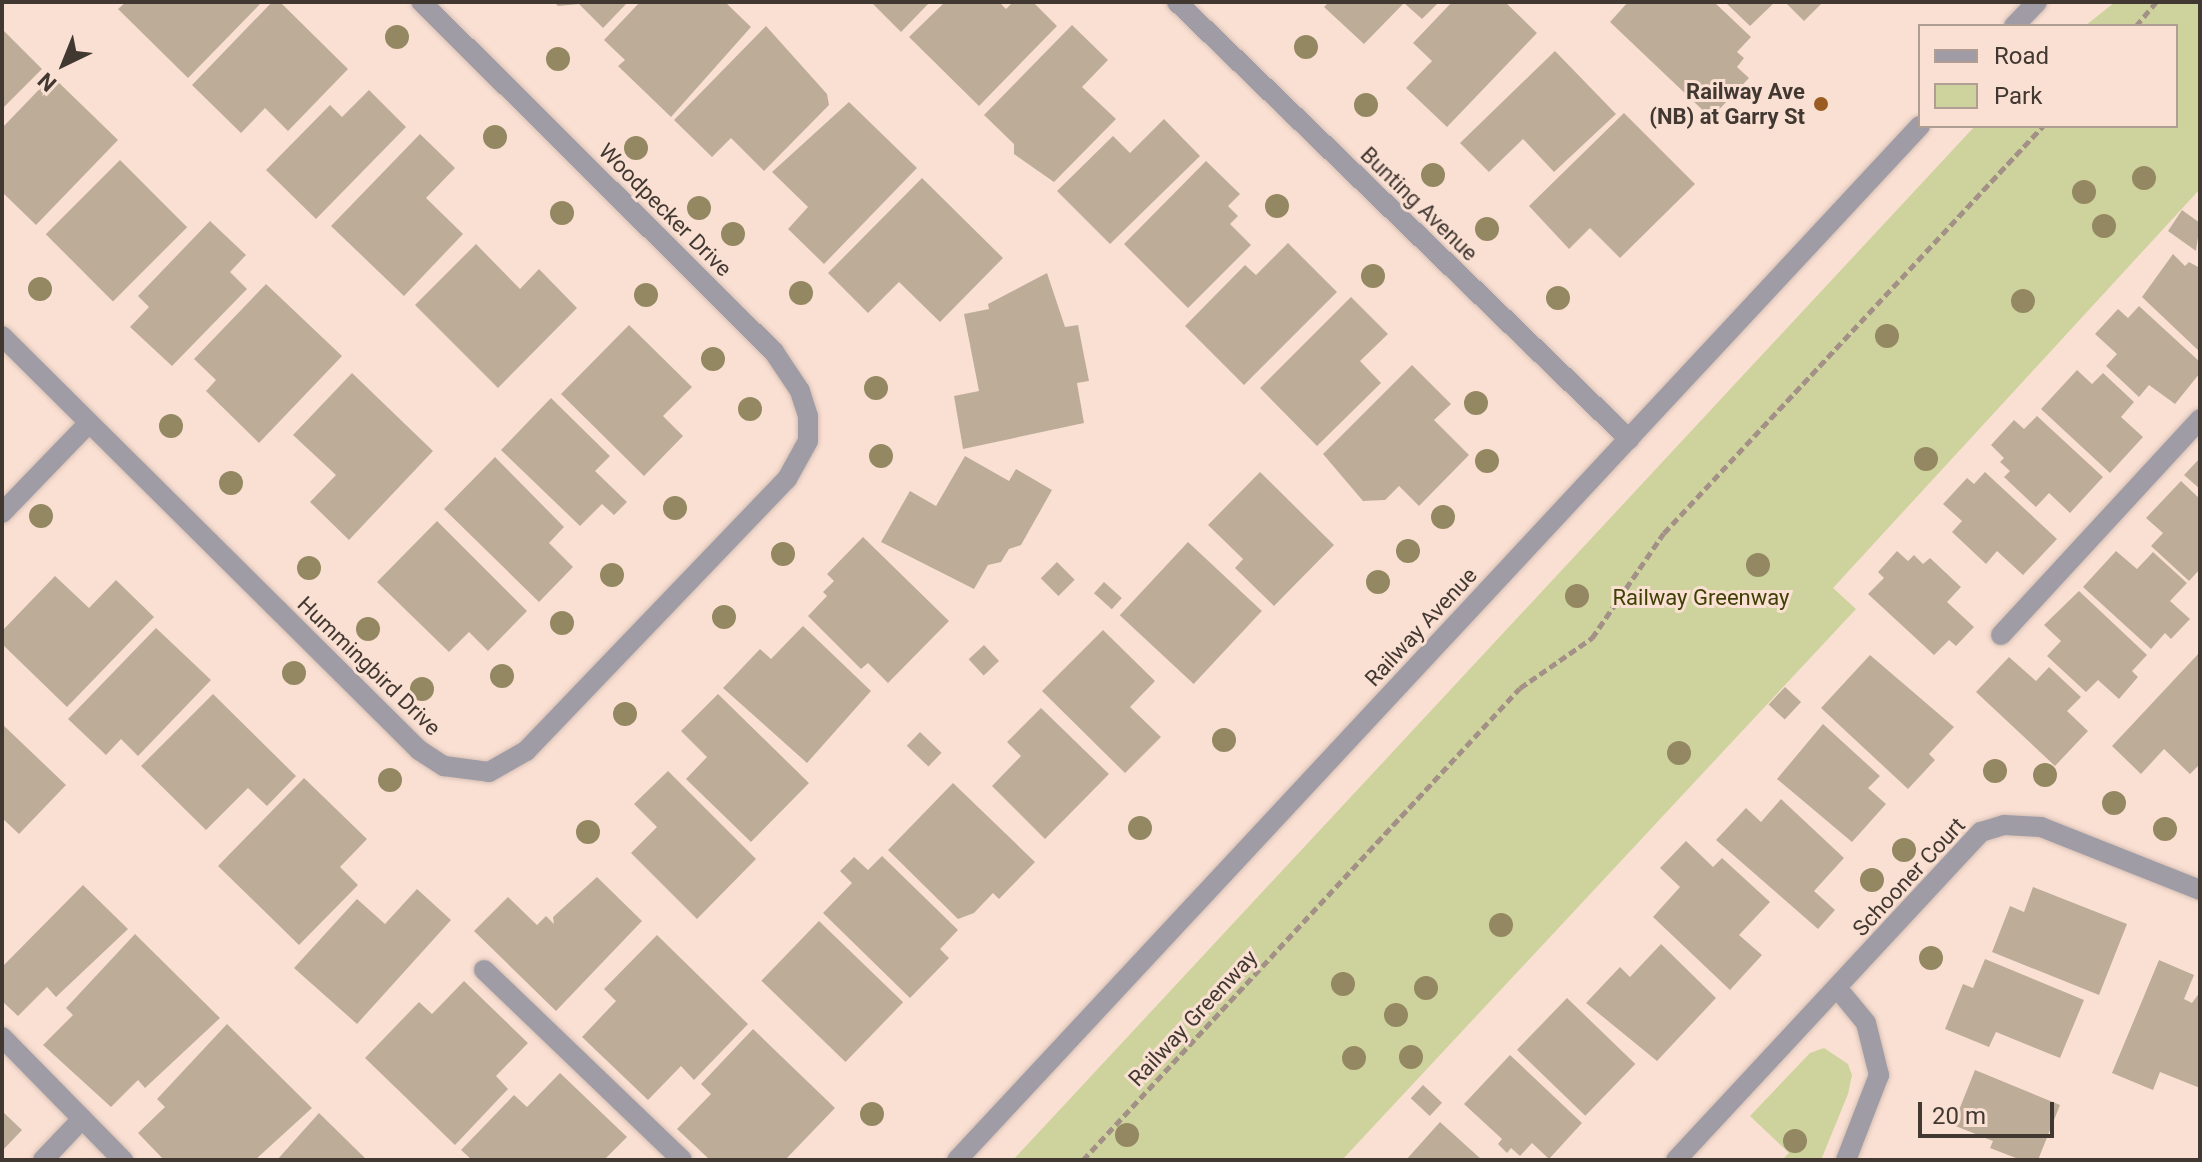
<!DOCTYPE html>
<style>
body{margin:0}
#map{position:relative;width:2202px;height:1162px;overflow:hidden;background:#fae0d3;font-family:Roboto,sans-serif}
div>[style]{position:absolute}
[style*='--x']{left:calc(var(--x)*1px);top:calc(var(--y)*1px);width:calc(var(--w)*1px);rotate:calc(var(--a)*1deg)}
.green>*{inset:0;background:#ced29d}
.building>*{inset:0;background:#bdad98;transform-origin:0 0}
.path>*{height:5px;margin-top:-2.5px;transform-origin:0;background:repeating-linear-gradient(90deg,#a39087 0 8px,transparent 0 12px)}
.roads{filter:drop-shadow(0 0 2px #d5beb3) drop-shadow(0 0 2px #d5beb3)}
.minor>*{height:20px;margin:-10px;padding:0 10px;transform-origin:10px;border-radius:10px;background:#9f9ca6}
.trees>*{width:24px;height:24px;margin:-12px;border-radius:50%;background:#938861}
.dots>*{width:22px;height:22px;translate:-50% -50%;box-sizing:border-box;border:4px solid #fae0d3;border-radius:50%}
span{translate:-50% -50%;white-space:nowrap;text-align:center;line-height:1.15;-webkit-text-stroke:6px #fae0d3;paint-order:stroke}
.poi-label{font-size:22px;color:#423832;font-weight:700}
.right{translate:-100% -50%;text-align:right}
.street-label{font-size:22px;color:#423832}
.park-label{font-size:22px;color:#3f4004}
.frame{position:absolute;inset:0;border:4px solid #423832;pointer-events:none}
.legend{position:absolute;left:1918px;top:24px;width:260px;height:104px;box-sizing:border-box;background:#fae0d3;border:2px solid #b09d93;margin:0;padding:10px 14px;list-style:none;font-size:24px;color:#423832}
.legend li{display:flex;align-items:center;gap:16px;height:40px}
.legend b{width:40px;border:2px solid #b09d93}
.north{position:absolute;left:24px;top:24px;width:80px;height:80px;-webkit-text-stroke:6px #fae0d3;paint-order:stroke;rotate:223deg;font-size:22px;font-weight:700;line-height:32px;text-align:center;color:#423832}
.north::after{content:'';display:block;margin:auto;width:28px;height:36px;background:#423832;clip-path:polygon(50% 0,100% 100%,50% 72%,0 100%)}
.scale{position:absolute;left:1918px;top:1102px;width:136px;height:36px;box-sizing:border-box;border:4px solid #423832;border-top:0;padding-left:10px;font-size:24px;line-height:28px;white-space:nowrap;color:#423832;-webkit-text-stroke:6px #fae0d3;paint-order:stroke}
</style>
<div id="map">
<div class="green">
<i style="clip-path:polygon(2115px 2px,2200px 2px,2200px 189px,1833px 588px,1856px 609px,1342px 1160px,1013px 1160px,1975px 126px,2176px 126px,2176px 26px,2085px 26px)"></i>
<i style="clip-path:polygon(1824px 1048px,1848px 1064px,1852px 1075px,1848px 1094px,1821px 1160px,1782px 1160px,1789px 1153px,1750px 1116px,1810px 1053px)"></i>
</div>
<div class="building">
<i style="clip-path:polygon(126px 2px,262px 2px,188px 78px,118px 9px)"></i>
<i style="clip-path:polygon(272px 2px,280px 2px,348px 69px,288px 131px,265px 108px,241px 133px,192px 85px)"></i>
<i style="clip-path:polygon(554px 2px,628px 2px,603px 28px,579px 4px,558px 6px)"></i>
<i style="clip-path:polygon(640px 2px,725px 2px,751px 27px,671px 117px,618px 66px,625px 60px,604px 40px)"></i>
<i style="clip-path:polygon(871px 2px,930px 2px,901px 32px)"></i>
<i style="clip-path:polygon(945px 2px,999px 2px,1006px 9px,1013px 2px,1033px 2px,1057px 26px,979px 106px,909px 37px)"></i>
<i style="clip-path:polygon(1329px 2px,1439px 2px,1422px 19px,1404px 3px,1364px 44px,1324px 7px)"></i>
<i style="clip-path:polygon(1452px 2px,1505px 2px,1537px 33px,1447px 127px,1406px 88px,1432px 61px,1413px 43px)"></i>
<i style="clip-path:polygon(1628px 2px,1714px 2px,1751px 37px,1737px 52px,1744px 58px,1737px 67px,1749px 78px,1711px 118px,1610px 22px)"></i>
<i style="clip-path:polygon(1725px 2px,1775px 2px,1750px 26px)"></i>
<i style="clip-path:polygon(1785px 2px,1823px 2px,1804px 21px)"></i>
<i style="clip-path:polygon(1072px 25px,1108px 60px,1082px 87px,1116px 119px,1054px 182px,1014px 154px,1014px 144px,984px 115px)"></i>
<i style="clip-path:polygon(766px 26px,827px 94px,829px 105px,764px 171px,731px 138px,712px 157px,674px 120px)"></i>
<i style="clip-path:polygon(2px 29px,42px 69px,2px 109px)"></i>
<i style="clip-path:polygon(1555px 51px,1616px 114px,1554px 172px,1523px 139px,1489px 172px,1460px 143px)"></i>
<i style="clip-path:polygon(52px 76px,118px 140px,36px 225px,2px 192px,2px 128px)"></i>
<i style="clip-path:polygon(369px 90px,406px 127px,316px 219px,266px 170px,330px 105px,342px 117px)"></i>
<i style="clip-path:polygon(849px 102px,917px 168px,824px 264px,788px 229px,808px 207px,772px 172px)"></i>
<i style="clip-path:polygon(1624px 113px,1695px 184px,1620px 258px,1590px 228px,1569px 249px,1529px 206px)"></i>
<i style="clip-path:polygon(1164px 119px,1200px 156px,1110px 244px,1057px 191px,1113px 136px,1130px 153px)"></i>
<i style="clip-path:polygon(420px 134px,455px 168px,426px 198px,463px 234px,404px 296px,331px 226px)"></i>
<i style="left:120px;top:160px;width:95px;height:105px;rotate:45deg"></i>
<i style="clip-path:polygon(1206px 161px,1240px 194px,1228px 206px,1238px 216px,1230px 224px,1251px 245px,1188px 308px,1124px 244px)"></i>
<i style="clip-path:polygon(922px 178px,1003px 258px,940px 322px,899px 282px,868px 313px,828px 273px)"></i>
<i style="clip-path:polygon(2182px 210px,2200px 223px,2196px 251px,2168px 231px)"></i>
<i style="clip-path:polygon(210px 221px,246px 255px,230px 272px,247px 289px,172px 366px,130px 327px,149px 307px,138px 296px)"></i>
<i style="clip-path:polygon(1288px 243px,1337px 292px,1244px 385px,1185px 326px,1245px 265px,1256px 275px)"></i>
<i style="clip-path:polygon(476px 244px,520px 289px,539px 269px,577px 308px,498px 388px,415px 305px)"></i>
<i style="clip-path:polygon(2173px 254px,2185px 266px,2189px 262px,2200px 268px,2200px 352px,2142px 297px)"></i>
<i style="clip-path:polygon(1047px 273px,1065px 327px,1078px 325px,1089px 381px,1077px 383px,1084px 423px,963px 449px,954px 396px,979px 391px,964px 314px,989px 309px,988px 304px)"></i>
<i style="clip-path:polygon(266px 284px,342px 356px,259px 443px,206px 391px,216px 380px,194px 359px)"></i>
<i style="clip-path:polygon(1351px 297px,1388px 334px,1360px 361px,1381px 383px,1317px 446px,1260px 388px)"></i>
<i style="clip-path:polygon(2139px 306px,2200px 362px,2200px 373px,2175px 404px,2149px 385px,2139px 397px,2106px 366px,2117px 354px,2095px 334px,2118px 309px,2128px 318px)"></i>
<i style="clip-path:polygon(629px 325px,692px 387px,663px 416px,683px 436px,644px 476px,561px 394px)"></i>
<i style="clip-path:polygon(1412px 365px,1451px 404px,1434px 420px,1469px 455px,1419px 506px,1399px 486px,1385px 500px,1363px 501px,1323px 454px)"></i>
<i style="clip-path:polygon(2077px 370px,2092px 384px,2103px 373px,2134px 402px,2121px 417px,2143px 437px,2110px 473px,2041px 409px)"></i>
<i style="clip-path:polygon(352px 373px,433px 451px,349px 540px,310px 502px,336px 475px,293px 435px)"></i>
<i style="clip-path:polygon(551px 398px,610px 456px,595px 471px,627px 502px,614px 515px,602px 504px,580px 526px,501px 450px)"></i>
<i style="clip-path:polygon(2037px 416px,2103px 477px,2070px 513px,2049px 493px,2036px 507px,2004px 477px,2010px 471px,2000px 462px,2004px 458px,1991px 445px,2014px 420px,2024px 429px)"></i>
<i style="clip-path:polygon(965px 456px,1009px 481px,1016px 469px,1052px 490px,1021px 545px,1009px 549px,1001px 562px,988px 565px,974px 589px,881px 542px,910px 491px,936px 506px)"></i>
<i style="clip-path:polygon(495px 457px,564px 527px,549px 543px,573px 567px,539px 602px,444px 509px)"></i>
<i style="clip-path:polygon(2200px 458px,2200px 489px,2184px 475px)"></i>
<i style="clip-path:polygon(1260px 472px,1334px 545px,1274px 606px,1235px 568px,1243px 559px,1208px 525px)"></i>
<i style="clip-path:polygon(1985px 472px,2057px 539px,2023px 575px,1997px 551px,1986px 564px,1952px 532px,1962px 521px,1943px 504px,1967px 478px,1974px 484px)"></i>
<i style="clip-path:polygon(2181px 481px,2200px 499px,2200px 569px,2189px 581px,2151px 546px,2163px 533px,2146px 518px)"></i>
<i style="clip-path:polygon(437px 521px,527px 611px,488px 651px,469px 632px,449px 652px,377px 582px)"></i>
<i style="clip-path:polygon(863px 537px,949px 621px,888px 683px,868px 663px,861px 669px,808px 616px,827px 596px,823px 592px,834px 581px,827px 574px)"></i>
<i style="left:1188px;top:542px;width:101px;height:100px;rotate:43deg"></i>
<i style="clip-path:polygon(1897px 551px,1908px 561px,1914px 555px,1923px 564px,1930px 558px,1961px 587px,1947px 602px,1974px 627px,1956px 646px,1949px 640px,1934px 655px,1868px 594px,1884px 578px,1878px 572px)"></i>
<i style="clip-path:polygon(2116px 551px,2137px 569px,2153px 552px,2187px 583px,2170px 601px,2190px 619px,2171px 639px,2165px 633px,2151px 649px,2083px 587px)"></i>
<i style="left:1057px;top:562px;width:25px;height:23px;rotate:45deg"></i>
<i style="clip-path:polygon(55px 576px,89px 608px,116px 580px,154px 617px,67px 707px,2px 644px,2px 631px)"></i>
<i style="left:1104px;top:582px;width:24px;height:15px;rotate:42deg"></i>
<i style="clip-path:polygon(2079px 591px,2147px 655px,2132px 671px,2138px 677px,2119px 699px,2098px 680px,2086px 692px,2047px 656px,2061px 641px,2044px 625px)"></i>
<i style="clip-path:polygon(803px 626px,871px 691px,807px 763px,723px 688px,760px 649px,771px 659px)"></i>
<i style="clip-path:polygon(156px 628px,211px 680px,138px 756px,121px 739px,106px 755px,68px 719px)"></i>
<i style="clip-path:polygon(1103px 630px,1155px 681px,1130px 707px,1161px 737px,1125px 773px,1042px 691px)"></i>
<i style="left:984px;top:645px;width:22px;height:21px;rotate:47deg"></i>
<i style="clip-path:polygon(2200px 652px,2200px 764px,2190px 774px,2164px 749px,2141px 774px,2112px 746px)"></i>
<i style="clip-path:polygon(1870px 655px,1954px 727px,1929px 754px,1935px 760px,1908px 789px,1821px 708px)"></i>
<i style="clip-path:polygon(2009px 657px,2036px 681px,2049px 667px,2081px 697px,2067px 711px,2088px 731px,2055px 766px,1976px 692px)"></i>
<i style="left:1785px;top:687px;width:22px;height:24px;rotate:43deg"></i>
<i style="clip-path:polygon(213px 694px,296px 776px,267px 806px,248px 788px,206px 830px,141px 766px)"></i>
<i style="clip-path:polygon(718px 694px,809px 783px,751px 842px,686px 779px,707px 757px,681px 731px)"></i>
<i style="clip-path:polygon(1041px 708px,1109px 774px,1045px 839px,992px 786px,1021px 756px,1007px 742px)"></i>
<i style="clip-path:polygon(2px 724px,66px 785px,19px 834px,2px 818px)"></i>
<i style="clip-path:polygon(1823px 724px,1880px 776px,1868px 788px,1886px 804px,1852px 842px,1777px 779px)"></i>
<i style="left:920px;top:732px;width:30px;height:19px;rotate:44deg"></i>
<i style="clip-path:polygon(668px 771px,756px 859px,697px 919px,631px 853px,657px 827px,634px 804px)"></i>
<i style="clip-path:polygon(304px 778px,367px 839px,340px 867px,358px 885px,299px 945px,218px 866px)"></i>
<i style="clip-path:polygon(953px 783px,1035px 862px,999px 899px,993px 893px,974px 913px,958px 919px,888px 850px)"></i>
<i style="clip-path:polygon(1781px 799px,1844px 858px,1814px 891px,1835px 910px,1818px 929px,1716px 840px,1746px 808px,1761px 822px)"></i>
<i style="clip-path:polygon(1686px 841px,1713px 867px,1722px 858px,1770px 902px,1739px 935px,1762px 955px,1730px 990px,1653px 917px,1680px 887px,1660px 868px)"></i>
<i style="clip-path:polygon(882px 856px,958px 930px,940px 949px,949px 958px,910px 998px,823px 913px,852px 883px,840px 871px,854px 857px,868px 870px)"></i>
<i style="clip-path:polygon(597px 877px,642px 921px,556px 1011px,474px 931px,508px 897px,537px 925px,546px 916px,554px 924px,553px 917px)"></i>
<i style="clip-path:polygon(83px 885px,128px 929px,56px 997px,47px 987px,18px 1016px,2px 1001px,2px 967px)"></i>
<i style="clip-path:polygon(2033px 887px,2127px 924px,2099px 995px,1992px 952px,2010px 906px,2024px 912px)"></i>
<i style="clip-path:polygon(417px 889px,451px 920px,357px 1024px,294px 968px,357px 899px,385px 924px)"></i>
<i style="left:819px;top:921px;width:117px;height:83px;rotate:44deg"></i>
<i style="clip-path:polygon(135px 934px,220px 1018px,145px 1088px,138px 1080px,111px 1107px,43px 1045px,73px 1015px,66px 1008px)"></i>
<i style="clip-path:polygon(657px 935px,748px 1024px,694px 1080px,681px 1066px,648px 1100px,582px 1037px,616px 1001px,604px 989px)"></i>
<i style="clip-path:polygon(1661px 944px,1716px 998px,1657px 1061px,1586px 1003px,1620px 967px,1630px 977px)"></i>
<i style="clip-path:polygon(1985px 959px,2084px 1000px,2060px 1058px,1996px 1032px,1989px 1047px,1945px 1029px,1963px 984px,1973px 988px)"></i>
<i style="clip-path:polygon(2159px 960px,2194px 975px,2184px 999px,2192px 1003px,2200px 992px,2200px 1088px,2160px 1072px,2153px 1090px,2112px 1073px)"></i>
<i style="clip-path:polygon(464px 981px,528px 1043px,496px 1076px,508px 1089px,455px 1145px,365px 1058px,419px 1002px,432px 1014px)"></i>
<i style="left:1567px;top:998px;width:95px;height:72px;rotate:44deg"></i>
<i style="clip-path:polygon(227px 1024px,312px 1108px,255px 1160px,164px 1160px,138px 1133px,165px 1107px,157px 1099px)"></i>
<i style="clip-path:polygon(753px 1029px,835px 1108px,785px 1160px,710px 1160px,677px 1129px,711px 1094px,701px 1084px)"></i>
<i style="clip-path:polygon(1510px 1055px,1582px 1123px,1549px 1159px,1532px 1143px,1520px 1156px,1511px 1148px,1507px 1153px,1498px 1144px,1502px 1139px,1464px 1104px)"></i>
<i style="clip-path:polygon(1975px 1070px,2060px 1105px,2038px 1160px,2021px 1160px,1990px 1148px,1993px 1141px,1953px 1125px)"></i>
<i style="clip-path:polygon(560px 1073px,627px 1137px,604px 1160px,472px 1160px,461px 1150px,514px 1095px,527px 1107px)"></i>
<i style="left:1423px;top:1085px;width:26px;height:18px;rotate:43deg"></i>
<i style="clip-path:polygon(2px 1111px,22px 1130px,2px 1151px)"></i>
<i style="clip-path:polygon(319px 1113px,367px 1160px,277px 1160px)"></i>
<i style="clip-path:polygon(1440px 1122px,1482px 1160px,1406px 1160px)"></i>
</div>
<div class="path">
<i style="--x:2136;--y:26;--w:31;--a:-50"></i>
<i style="--x:1083;--y:1160;--w:643;--a:-47.21"></i>
<i style="--x:1520;--y:688;--w:88;--a:-34.8"></i>
<i style="--x:1592;--y:638;--w:127;--a:-55.6"></i>
<i style="--x:1664;--y:533;--w:556;--a:-47.04"></i>
</div>
<div class="roads">
<div class="minor">
<i style="--x:1177;--y:2;--w:629;--a:44.03"></i>
<i style="--x:2014;--y:26;--w:33;--a:-46"></i>
<i style="--x:2;--y:336;--w:588;--a:44.79"></i>
<i style="--x:419;--y:750;--w:30;--a:33"></i>
<i style="--x:444;--y:766;--w:45;--a:7.6"></i>
<i style="--x:489;--y:772;--w:43;--a:-29.6"></i>
<i style="--x:526;--y:751;--w:377;--a:-46.2"></i>
<i style="--x:787;--y:479;--w:43;--a:-61.1"></i>
<i style="--x:808;--y:441;--w:25;--a:-90"></i>
<i style="--x:808;--y:416;--w:26;--a:-108"></i>
<i style="--x:800;--y:391;--w:47;--a:-123.7"></i>
<i style="--x:774;--y:352;--w:497;--a:-135.2"></i>
<i style="--x:2;--y:513;--w:124;--a:-46"></i>
<i style="--x:2001;--y:635;--w:294;--a:-47.3"></i>
<i style="--x:484;--y:970;--w:274;--a:43.8"></i>
<i style="--x:1838;--y:989;--w:44;--a:50.5"></i>
<i style="--x:1866;--y:1023;--w:54;--a:76"></i>
<i style="--x:1879;--y:1075;--w:91;--a:111.2"></i>
<i style="--x:2;--y:1037;--w:173;--a:45.5"></i>
<i style="--x:43;--y:1160;--w:57;--a:-46.4"></i>
<i style="--x:957;--y:1160;--w:1413;--a:-47.04"></i>
<i style="--x:1676;--y:1160;--w:448;--a:-47.1"></i>
<i style="--x:1981;--y:832;--w:24;--a:-17"></i>
<i style="--x:2004;--y:825;--w:37;--a:3"></i>
<i style="--x:2041;--y:827;--w:171;--a:21.6"></i>
</div>
</div>
<div class="trees">
<i style="left:397px;top:37px"></i>
<i style="left:1306px;top:47px"></i>
<i style="left:558px;top:59px"></i>
<i style="left:1366px;top:105px"></i>
<i style="left:495px;top:137px"></i>
<i style="left:636px;top:148px"></i>
<i style="left:1433px;top:175px"></i>
<i style="left:2144px;top:178px"></i>
<i style="left:2084px;top:192px"></i>
<i style="left:1277px;top:206px"></i>
<i style="left:699px;top:208px"></i>
<i style="left:562px;top:213px"></i>
<i style="left:2104px;top:226px"></i>
<i style="left:1487px;top:229px"></i>
<i style="left:733px;top:234px"></i>
<i style="left:1373px;top:276px"></i>
<i style="left:40px;top:289px"></i>
<i style="left:801px;top:293px"></i>
<i style="left:646px;top:295px"></i>
<i style="left:1558px;top:298px"></i>
<i style="left:2023px;top:301px"></i>
<i style="left:1887px;top:336px"></i>
<i style="left:713px;top:359px"></i>
<i style="left:876px;top:388px"></i>
<i style="left:1476px;top:403px"></i>
<i style="left:750px;top:409px"></i>
<i style="left:171px;top:426px"></i>
<i style="left:881px;top:456px"></i>
<i style="left:1926px;top:459px"></i>
<i style="left:1487px;top:461px"></i>
<i style="left:231px;top:483px"></i>
<i style="left:675px;top:508px"></i>
<i style="left:41px;top:516px"></i>
<i style="left:1443px;top:517px"></i>
<i style="left:1408px;top:551px"></i>
<i style="left:783px;top:554px"></i>
<i style="left:1758px;top:565px"></i>
<i style="left:309px;top:568px"></i>
<i style="left:612px;top:575px"></i>
<i style="left:1378px;top:582px"></i>
<i style="left:1577px;top:596px"></i>
<i style="left:724px;top:617px"></i>
<i style="left:562px;top:623px"></i>
<i style="left:368px;top:629px"></i>
<i style="left:294px;top:673px"></i>
<i style="left:502px;top:676px"></i>
<i style="left:422px;top:689px"></i>
<i style="left:625px;top:714px"></i>
<i style="left:1224px;top:740px"></i>
<i style="left:1679px;top:753px"></i>
<i style="left:1995px;top:771px"></i>
<i style="left:2045px;top:775px"></i>
<i style="left:390px;top:780px"></i>
<i style="left:2114px;top:803px"></i>
<i style="left:1140px;top:828px"></i>
<i style="left:2165px;top:829px"></i>
<i style="left:588px;top:832px"></i>
<i style="left:1904px;top:850px"></i>
<i style="left:1872px;top:880px"></i>
<i style="left:1501px;top:925px"></i>
<i style="left:1931px;top:958px"></i>
<i style="left:1343px;top:984px"></i>
<i style="left:1426px;top:988px"></i>
<i style="left:1396px;top:1015px"></i>
<i style="left:1411px;top:1057px"></i>
<i style="left:1354px;top:1058px"></i>
<i style="left:872px;top:1114px"></i>
<i style="left:1127px;top:1135px"></i>
<i style="left:1795px;top:1141px"></i>
</div>
<div class="dots">
<i style="left:1821px;top:104px;background:#9b5c24"></i>
</div>
<div class="poi-label">
<span class="right" style="left:1805px;top:104px">Railway Ave<br>(NB) at Garry St</span>
</div>
<div class="street-label">
<span style="left:1419px;top:204px;rotate:44deg">Bunting Avenue</span>
<span style="left:665px;top:210px;rotate:45deg">Woodpecker Drive</span>
<span style="left:1421px;top:627px;rotate:-47deg">Railway Avenue</span>
<span style="left:369px;top:666px;rotate:44deg">Hummingbird Drive</span>
<span style="left:1909px;top:877px;rotate:-47deg">Schooner Court</span>
<span style="left:1193px;top:1018px;rotate:-47deg">Railway Greenway</span>
</div>
<div class="park-label">
<span style="left:1701px;top:598px">Railway Greenway</span>
</div>
<div class="frame"></div>
<ul class="legend">
<li><b style="height:10px;background:#9f9ca6"></b>Road</li>
<li><b style="height:22px;background:#ced29d"></b>Park</li>
</ul>
<div class="north">N</div>
<div class="scale">20 m</div>
</div>
